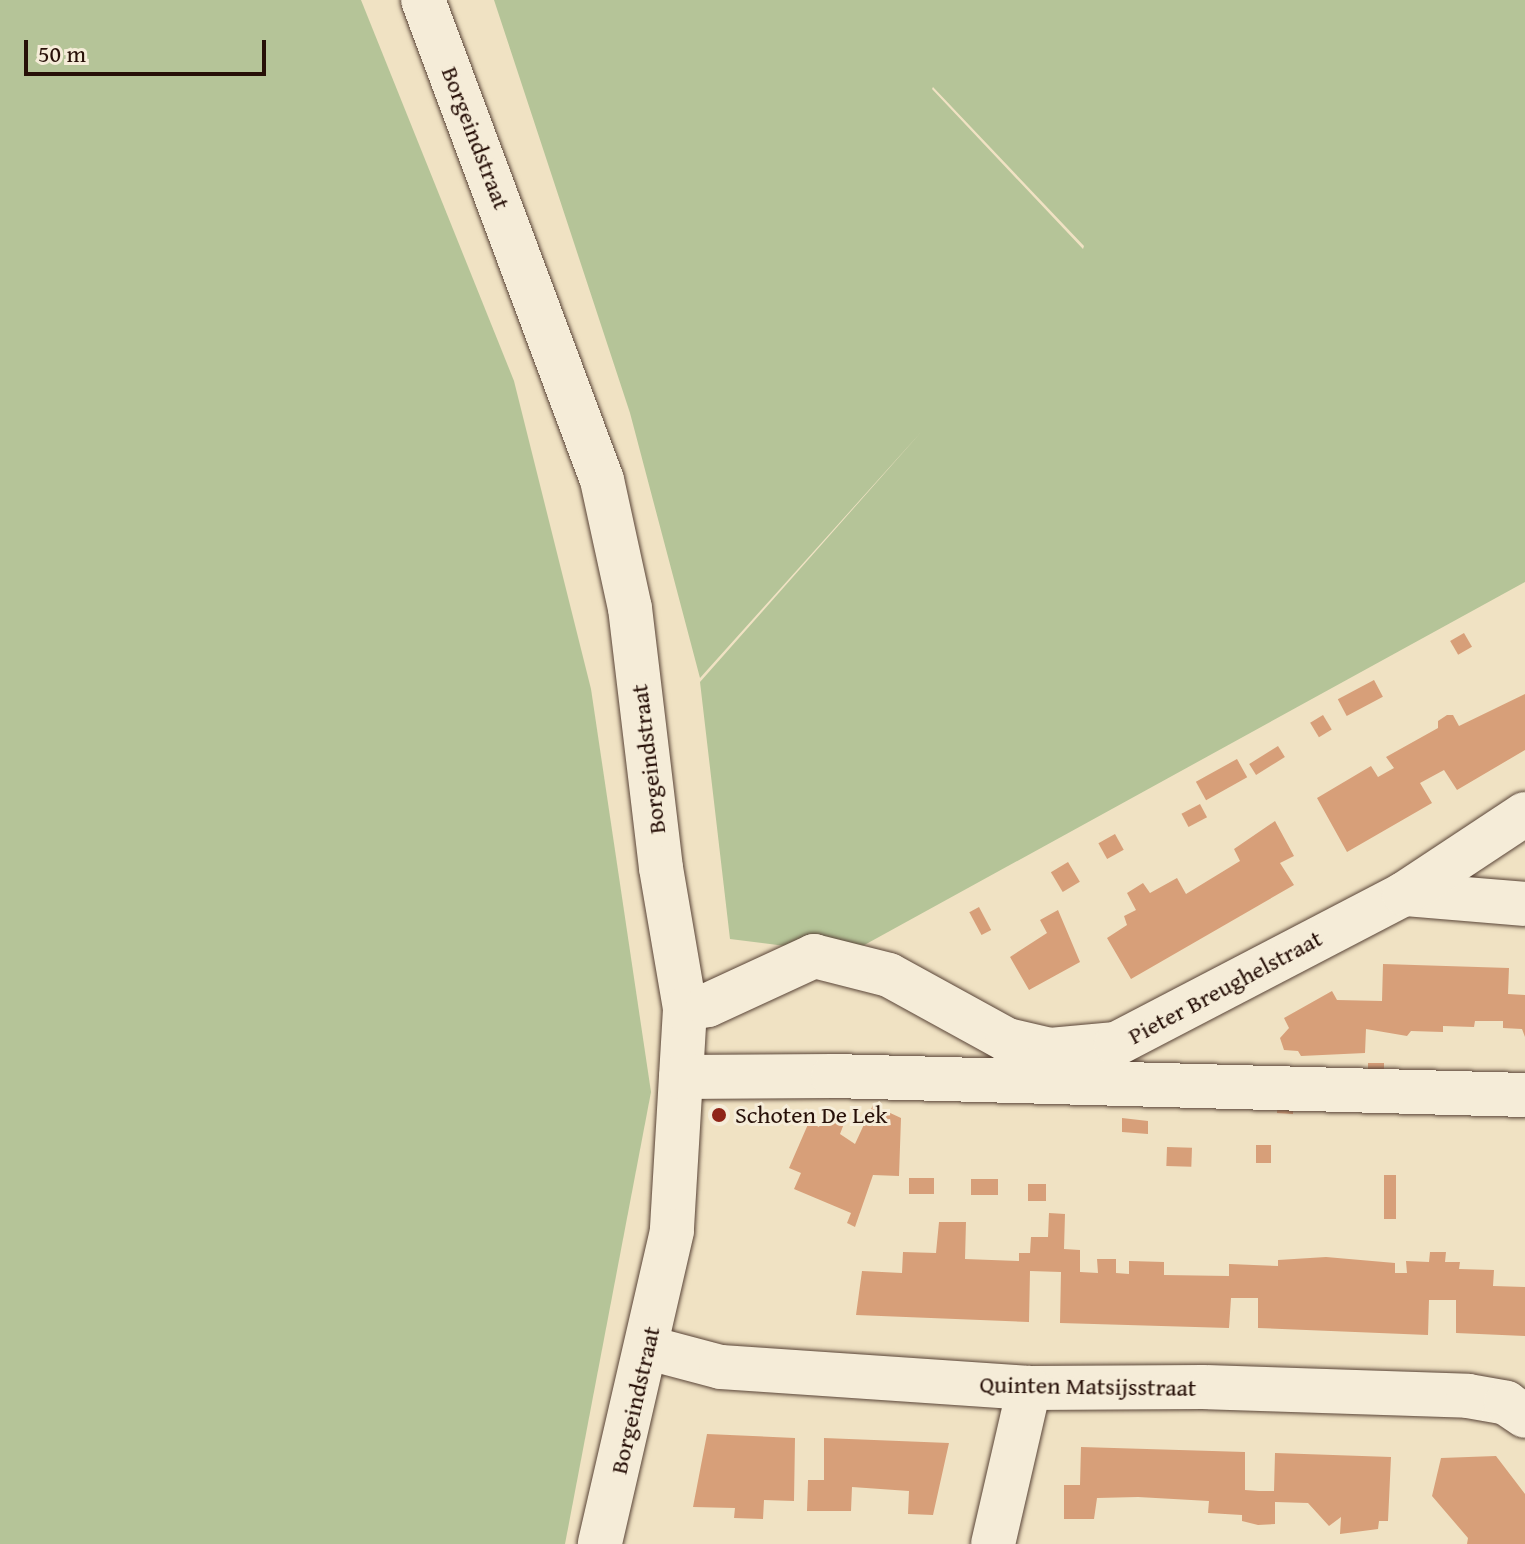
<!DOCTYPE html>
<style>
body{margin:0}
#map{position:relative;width:1525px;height:1544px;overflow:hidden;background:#f0e2c3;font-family:"Gentium Book Plus",serif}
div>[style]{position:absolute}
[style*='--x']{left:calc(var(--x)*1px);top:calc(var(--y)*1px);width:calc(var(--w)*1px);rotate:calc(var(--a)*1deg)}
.green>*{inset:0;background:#b5c498}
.building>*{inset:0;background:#d79f79;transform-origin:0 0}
.roads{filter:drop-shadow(0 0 2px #594437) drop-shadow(0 0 2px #594437)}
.minor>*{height:44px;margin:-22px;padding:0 22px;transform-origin:22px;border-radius:22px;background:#f5ecd8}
.dots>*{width:22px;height:22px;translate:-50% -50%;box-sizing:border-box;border:4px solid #f5ecd8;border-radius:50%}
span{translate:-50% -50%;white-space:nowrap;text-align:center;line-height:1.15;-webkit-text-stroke:6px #f5ecd8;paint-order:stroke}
.street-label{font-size:24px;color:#271008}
.poi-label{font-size:24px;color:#271008}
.left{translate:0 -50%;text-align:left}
.scale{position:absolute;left:24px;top:40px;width:242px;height:36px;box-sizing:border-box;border:4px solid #271008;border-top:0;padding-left:10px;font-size:24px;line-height:28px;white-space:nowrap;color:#271008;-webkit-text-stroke:6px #f5ecd8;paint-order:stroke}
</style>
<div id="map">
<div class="green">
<i style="clip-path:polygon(0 0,361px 0,514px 381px,591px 689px,651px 1092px,565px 1544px,0 1544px)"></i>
<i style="clip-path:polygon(evenodd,494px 0,1525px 0,1525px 582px,848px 954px,730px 939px,700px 682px,922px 431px,700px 678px,630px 413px,494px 0,933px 87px,1084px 246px,1083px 249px,932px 89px,933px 87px)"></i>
</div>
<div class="building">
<i style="left:1464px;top:633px;width:16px;height:16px;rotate:60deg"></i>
<i style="left:1374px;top:680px;width:19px;height:41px;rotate:62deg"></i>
<i style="clip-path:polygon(1525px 694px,1525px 750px,1457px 790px,1444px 770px,1420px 783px,1432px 803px,1347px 852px,1317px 798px,1371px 766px,1378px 777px,1394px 768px,1386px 757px,1438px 728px,1438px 721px,1447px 715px,1453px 715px,1459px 726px)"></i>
<i style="left:1323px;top:715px;width:17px;height:15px;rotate:59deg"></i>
<i style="left:1278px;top:746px;width:13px;height:34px;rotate:58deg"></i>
<i style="left:1237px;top:759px;width:21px;height:47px;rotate:61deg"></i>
<i style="left:1200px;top:804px;width:15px;height:21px;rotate:62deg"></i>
<i style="clip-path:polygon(1275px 821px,1294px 856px,1280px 863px,1294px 885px,1131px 979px,1107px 938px,1127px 925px,1124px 916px,1136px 910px,1127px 893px,1143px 883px,1150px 893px,1177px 878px,1186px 894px,1240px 861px,1234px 849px)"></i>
<i style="left:1115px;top:834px;width:18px;height:19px;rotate:61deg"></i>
<i style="left:1068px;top:862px;width:23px;height:20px;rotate:59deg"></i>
<i style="left:979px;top:907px;width:26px;height:11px;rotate:62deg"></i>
<i style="clip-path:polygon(1058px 910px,1080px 962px,1029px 990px,1010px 957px,1047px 933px,1040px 920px)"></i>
<i style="clip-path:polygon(1383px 964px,1509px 968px,1508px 994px,1525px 995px,1525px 1037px,1522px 1029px,1503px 1028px,1503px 1021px,1475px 1021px,1474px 1027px,1443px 1026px,1443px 1032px,1411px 1031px,1407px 1036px,1366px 1029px,1365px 1053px,1301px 1056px,1298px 1051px,1284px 1050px,1280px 1038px,1289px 1028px,1284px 1018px,1332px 991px,1337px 1000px,1382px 1001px)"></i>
<i style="left:1368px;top:1063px;width:16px;height:20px"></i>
<i style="left:1278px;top:1098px;width:16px;height:15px;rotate:4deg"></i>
<i style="clip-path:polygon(873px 1105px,901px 1118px,899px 1176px,873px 1175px,855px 1227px,847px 1223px,851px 1213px,794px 1189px,801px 1173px,789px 1168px,809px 1122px,819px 1127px,825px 1112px,845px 1121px,840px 1134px,855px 1144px)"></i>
<i style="clip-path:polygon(1122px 1118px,1148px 1121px,1148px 1134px,1122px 1132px)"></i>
<i style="left:1256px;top:1145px;width:15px;height:18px"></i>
<i style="left:1167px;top:1147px;width:25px;height:19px;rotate:2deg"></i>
<i style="left:1384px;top:1175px;width:12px;height:44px"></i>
<i style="left:909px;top:1178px;width:25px;height:16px"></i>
<i style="left:971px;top:1179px;width:27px;height:16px"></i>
<i style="left:1028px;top:1184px;width:18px;height:17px"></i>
<i style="clip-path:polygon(1049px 1213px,1065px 1214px,1064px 1249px,1080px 1250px,1080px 1272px,1098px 1273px,1097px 1259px,1116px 1259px,1116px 1273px,1129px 1274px,1129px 1261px,1164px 1262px,1164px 1275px,1229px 1276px,1229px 1264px,1278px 1266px,1278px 1260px,1326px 1257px,1395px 1263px,1395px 1273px,1407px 1273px,1406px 1261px,1429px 1262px,1430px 1252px,1446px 1252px,1445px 1262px,1460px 1262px,1459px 1269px,1494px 1270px,1493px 1286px,1525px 1287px,1525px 1336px,1456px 1333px,1456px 1300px,1429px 1300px,1428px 1335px,1258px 1328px,1258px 1298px,1231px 1298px,1229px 1328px,1060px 1323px,1061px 1272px,1030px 1271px,1029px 1322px,856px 1315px,862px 1271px,902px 1273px,903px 1252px,936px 1253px,939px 1222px,966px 1222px,965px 1259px,1019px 1261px,1019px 1253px,1030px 1253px,1031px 1237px,1048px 1237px)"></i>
<i style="clip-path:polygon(707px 1434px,795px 1438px,794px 1501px,764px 1500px,763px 1519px,734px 1518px,735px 1508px,693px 1507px)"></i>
<i style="clip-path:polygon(824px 1438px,949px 1443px,933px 1515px,908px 1514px,909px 1491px,852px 1487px,851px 1511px,807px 1511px,808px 1480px,824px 1480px)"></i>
<i style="clip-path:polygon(1081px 1447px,1245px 1452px,1245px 1490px,1259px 1491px,1274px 1491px,1275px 1453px,1391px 1457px,1388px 1521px,1379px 1521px,1378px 1529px,1340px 1534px,1341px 1517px,1329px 1526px,1308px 1503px,1275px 1502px,1275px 1524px,1258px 1525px,1242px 1521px,1242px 1515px,1208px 1513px,1209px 1501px,1138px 1497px,1097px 1498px,1094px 1519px,1064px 1519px,1064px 1485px,1080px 1485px)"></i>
<i style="clip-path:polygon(1496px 1456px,1525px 1494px,1525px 1544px,1467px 1544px,1468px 1538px,1432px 1496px,1441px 1458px)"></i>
</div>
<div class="roads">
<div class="minor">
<i style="--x:423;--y:0;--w:512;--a:69.55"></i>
<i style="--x:602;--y:480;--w:131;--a:77.7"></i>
<i style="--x:630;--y:608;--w:262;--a:83.2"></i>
<i style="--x:661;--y:868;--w:143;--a:80.3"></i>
<i style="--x:685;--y:1009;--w:222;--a:93.4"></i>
<i style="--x:672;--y:1231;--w:321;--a:103"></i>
<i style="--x:1404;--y:894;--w:121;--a:4.7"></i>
<i style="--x:685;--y:1009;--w:23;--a:-10"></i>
<i style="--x:708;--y:1005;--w:117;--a:-24.8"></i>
<i style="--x:814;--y:956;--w:77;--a:14.2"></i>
<i style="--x:889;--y:975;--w:135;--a:28.8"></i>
<i style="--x:1007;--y:1040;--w:44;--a:13.1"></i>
<i style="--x:1050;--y:1050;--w:66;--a:-5.2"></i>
<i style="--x:1116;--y:1044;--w:325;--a:-27.5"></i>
<i style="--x:1404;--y:894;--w:145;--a:-33.5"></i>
<i style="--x:681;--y:1077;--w:152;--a:-0.4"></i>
<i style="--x:833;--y:1076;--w:692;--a:1.57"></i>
<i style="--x:649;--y:1348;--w:74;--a:14.8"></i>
<i style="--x:721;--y:1367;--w:309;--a:3.9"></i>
<i style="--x:1029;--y:1388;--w:174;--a:-0.3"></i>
<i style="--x:1203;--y:1387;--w:265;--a:1.9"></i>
<i style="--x:1468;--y:1396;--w:39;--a:10"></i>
<i style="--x:1506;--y:1403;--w:23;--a:34"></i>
<i style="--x:993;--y:1544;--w:160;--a:-77"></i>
</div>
</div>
<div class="dots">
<i style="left:719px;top:1115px;background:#8f2418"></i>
</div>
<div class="street-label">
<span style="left:476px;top:138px;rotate:69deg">Borgeindstraat</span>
<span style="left:648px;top:759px;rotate:-97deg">Borgeindstraat</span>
<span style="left:1225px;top:987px;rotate:-28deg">Pieter Breughelstraat</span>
<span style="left:1088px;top:1386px;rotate:1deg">Quinten Matsijsstraat</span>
<span style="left:635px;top:1400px;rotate:-77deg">Borgeindstraat</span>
</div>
<div class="poi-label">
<span class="left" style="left:735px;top:1115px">Schoten De Lek</span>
</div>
<div class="scale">50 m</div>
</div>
